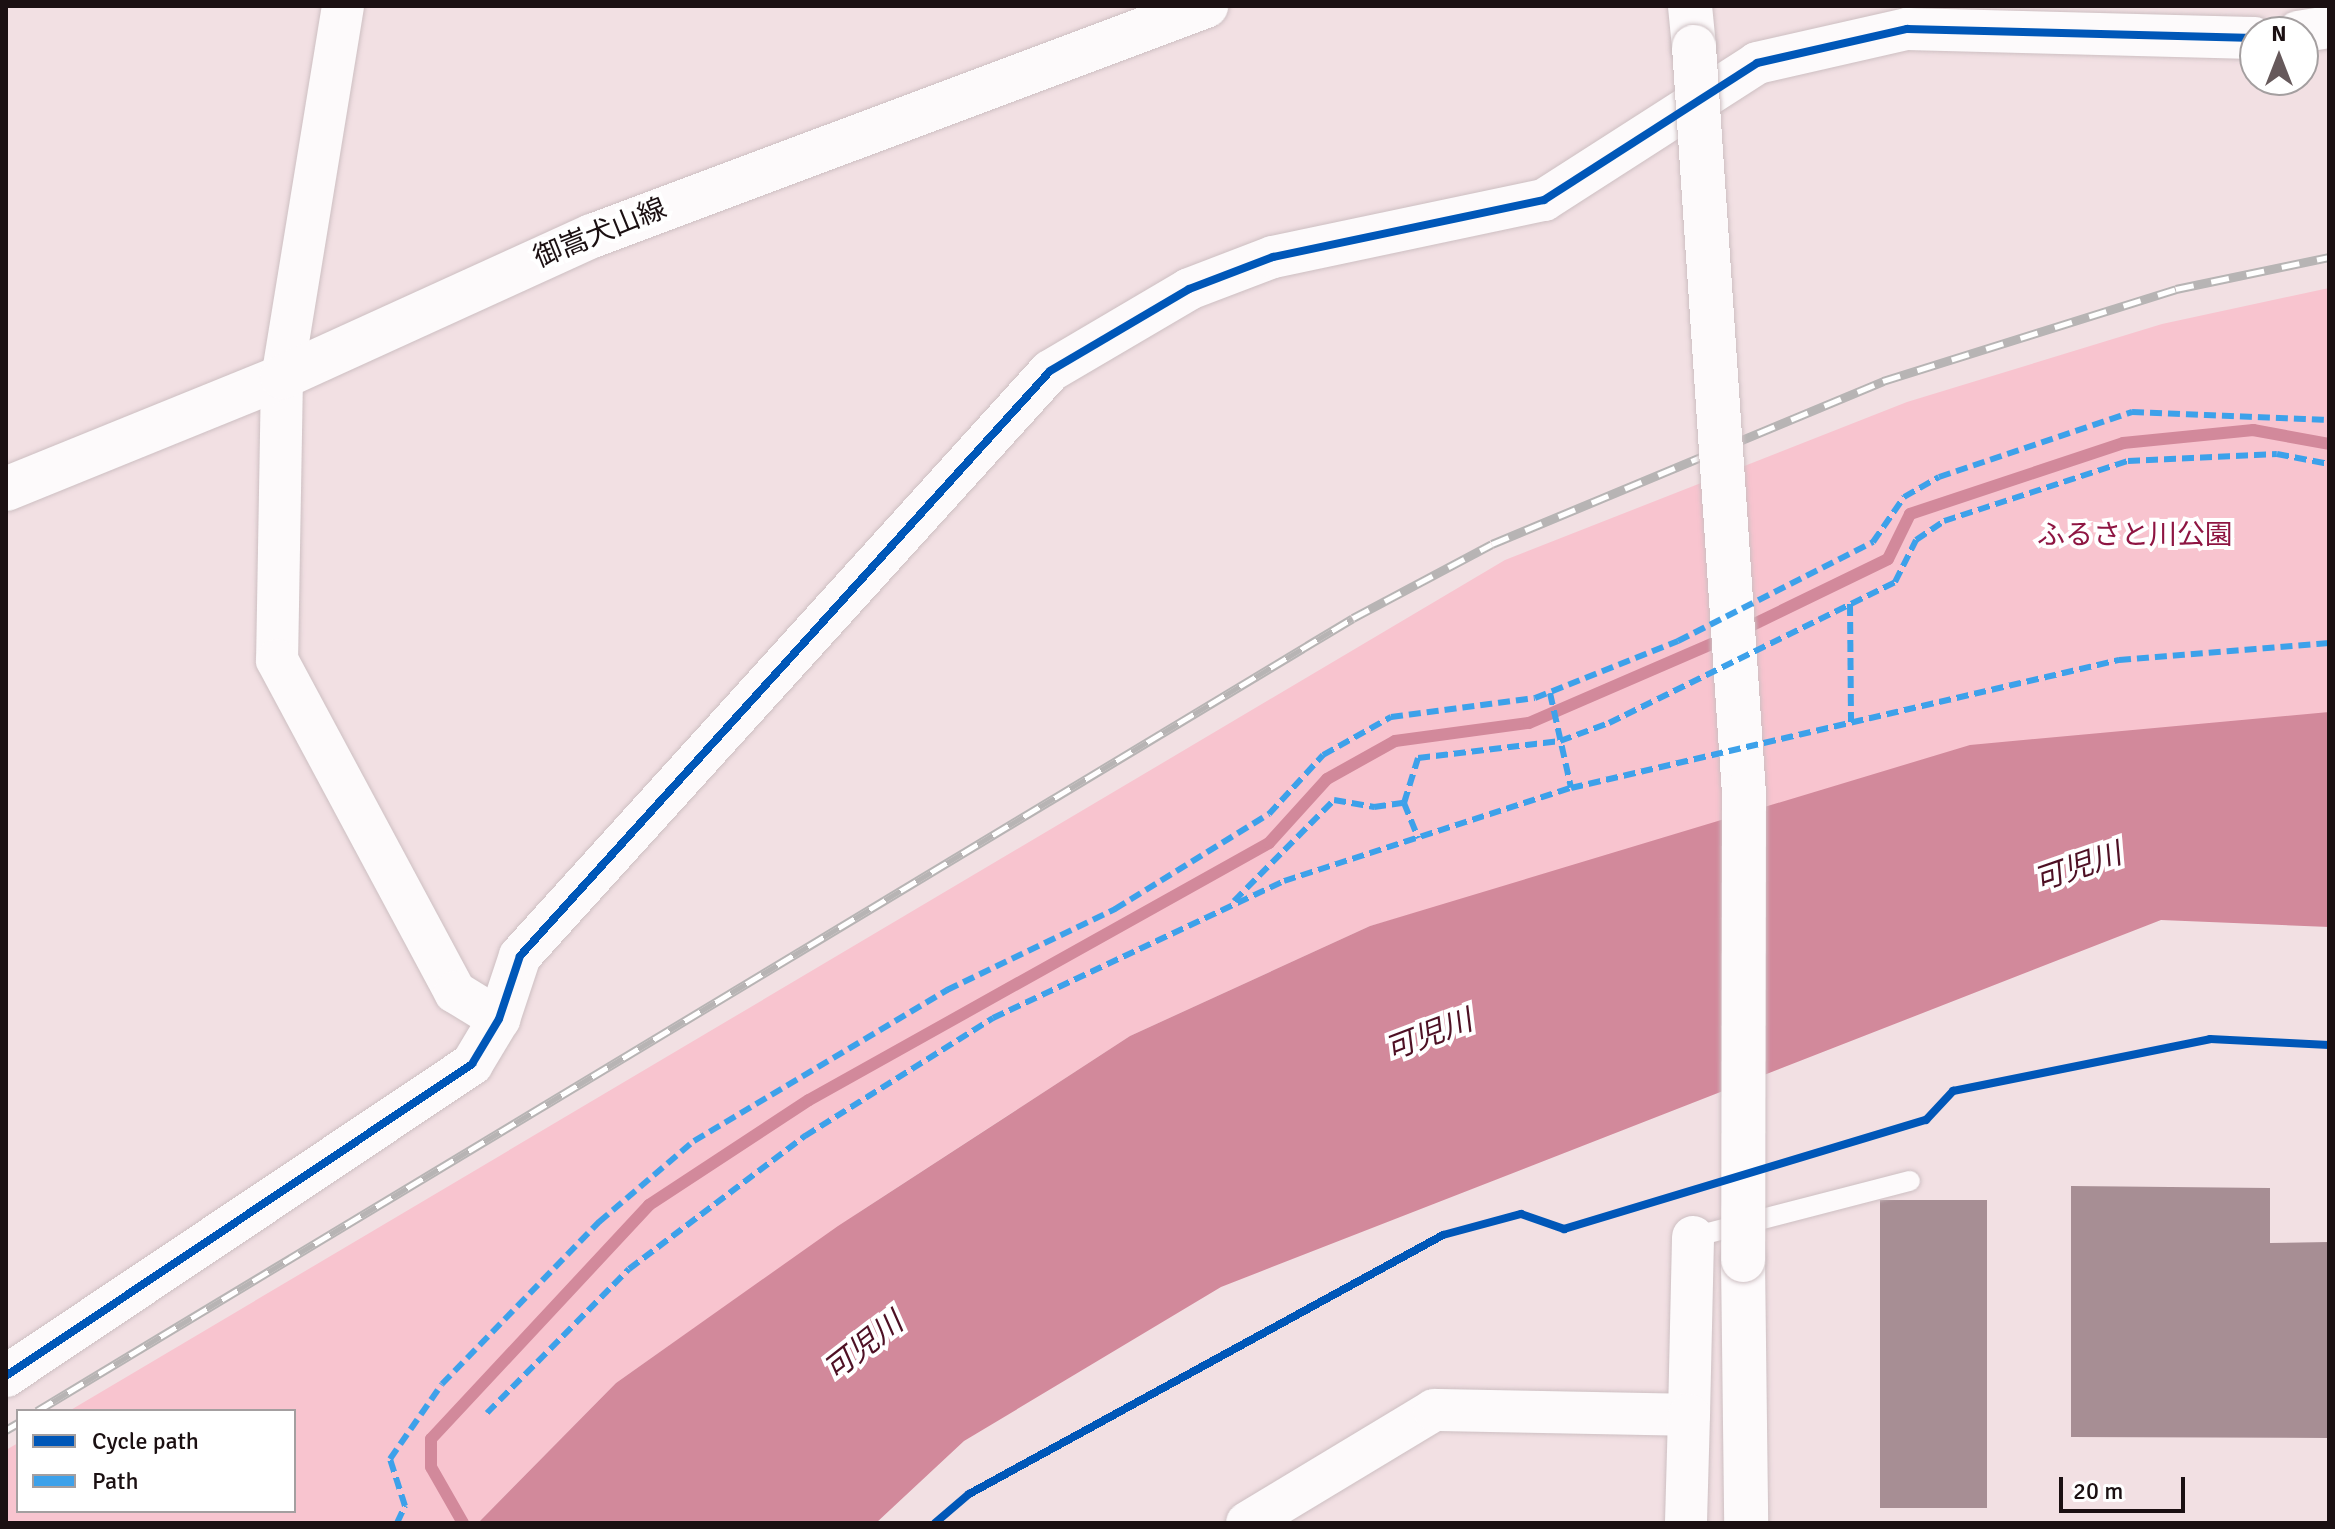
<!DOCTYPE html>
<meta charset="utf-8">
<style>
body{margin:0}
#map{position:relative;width:2335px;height:1529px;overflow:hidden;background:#f2e0e3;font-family:Signika,"Noto Sans JP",sans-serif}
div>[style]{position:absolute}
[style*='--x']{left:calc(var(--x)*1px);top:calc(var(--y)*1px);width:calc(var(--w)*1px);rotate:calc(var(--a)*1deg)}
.green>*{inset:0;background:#f8c4cf}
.water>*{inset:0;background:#d2899b}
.stream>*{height:12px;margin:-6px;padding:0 6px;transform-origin:6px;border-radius:6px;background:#d2899b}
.building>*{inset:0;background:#a78e94;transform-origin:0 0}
.roads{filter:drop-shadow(0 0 2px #cdbfc2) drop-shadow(0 0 2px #cdbfc2)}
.lane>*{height:20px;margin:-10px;padding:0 10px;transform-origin:10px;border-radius:10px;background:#fdfafb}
.street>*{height:42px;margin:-21px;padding:0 21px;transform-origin:21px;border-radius:21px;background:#fdfafb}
.secondary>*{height:44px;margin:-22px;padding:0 22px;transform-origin:22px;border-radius:22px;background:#fdfafb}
.rail>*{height:9px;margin-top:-4.5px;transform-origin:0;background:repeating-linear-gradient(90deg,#fff 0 18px,#b7b4b4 0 36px);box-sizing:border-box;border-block:2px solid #b7b4b4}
.bridges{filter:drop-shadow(0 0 2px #cdbfc2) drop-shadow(0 0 2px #cdbfc2)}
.secondary-bridge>*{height:44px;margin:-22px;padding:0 22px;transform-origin:22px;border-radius:22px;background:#fdfafb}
.quiet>*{height:6px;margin-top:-3px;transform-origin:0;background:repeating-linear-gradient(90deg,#3da1ea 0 12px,transparent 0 18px)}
.cycleway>*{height:8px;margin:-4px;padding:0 4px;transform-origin:4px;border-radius:4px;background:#0057b8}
span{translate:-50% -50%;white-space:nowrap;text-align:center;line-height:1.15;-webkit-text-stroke:8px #fff;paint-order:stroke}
.street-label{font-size:28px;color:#1b1012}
.park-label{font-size:28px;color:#8e1542}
.water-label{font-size:30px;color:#4e1024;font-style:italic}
.frame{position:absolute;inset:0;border:8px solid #1b1012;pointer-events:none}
.legend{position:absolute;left:16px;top:1409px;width:280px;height:104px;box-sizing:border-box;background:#fff;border:2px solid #a49fa0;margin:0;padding:10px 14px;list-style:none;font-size:24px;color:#1b1012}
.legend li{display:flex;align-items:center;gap:16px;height:40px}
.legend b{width:40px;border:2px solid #a49fa0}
.north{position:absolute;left:2239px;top:16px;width:80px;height:80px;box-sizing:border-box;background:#fff;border:2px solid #a49fa0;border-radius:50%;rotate:0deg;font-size:22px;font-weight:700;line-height:32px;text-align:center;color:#1b1012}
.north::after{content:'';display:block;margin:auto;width:28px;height:36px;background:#66595b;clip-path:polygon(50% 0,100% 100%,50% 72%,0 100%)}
.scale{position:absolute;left:2059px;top:1477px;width:126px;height:36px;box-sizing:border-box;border:4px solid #1b1012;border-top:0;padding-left:10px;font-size:24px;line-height:28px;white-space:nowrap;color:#1b1012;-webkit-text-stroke:6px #fff;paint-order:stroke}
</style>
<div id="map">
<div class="green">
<i style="clip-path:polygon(2329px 288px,2329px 712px,1614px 857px,1370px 926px,1130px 1036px,861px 1211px,616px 1383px,478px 1523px,6px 1523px,6px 1450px,18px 1443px,18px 1511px,294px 1511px,294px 1411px,69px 1411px,1505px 560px,1907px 402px,2162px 324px)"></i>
</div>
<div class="water">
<i style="clip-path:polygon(2329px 712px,2329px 927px,2161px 920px,1221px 1287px,964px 1441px,876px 1523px,478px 1523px,616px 1383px,838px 1226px,1130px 1036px,1370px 926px,1970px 745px)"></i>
</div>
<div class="stream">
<i style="--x:1742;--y:630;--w:162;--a:-25.9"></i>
<i style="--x:1888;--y:559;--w:50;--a:-63.9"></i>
<i style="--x:1910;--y:514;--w:225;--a:-18.4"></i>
<i style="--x:2123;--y:443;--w:131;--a:-5.7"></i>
<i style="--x:2253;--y:430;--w:77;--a:10.4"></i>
<i style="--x:463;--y:1523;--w:64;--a:-119.7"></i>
<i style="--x:431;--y:1467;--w:28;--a:-90"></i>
<i style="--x:431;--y:1439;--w:320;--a:-47"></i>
<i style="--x:649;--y:1205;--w:191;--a:-33.3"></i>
<i style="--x:809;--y:1100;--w:527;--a:-29.19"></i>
<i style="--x:1269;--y:843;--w:86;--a:-47.8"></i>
<i style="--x:1327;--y:779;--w:78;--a:-29.2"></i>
<i style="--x:1395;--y:741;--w:135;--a:-7.7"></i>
<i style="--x:1529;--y:723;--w:214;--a:-23.4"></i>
</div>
<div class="building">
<i style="clip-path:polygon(2071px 1186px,2270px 1188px,2270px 1243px,2329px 1242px,2329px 1438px,2071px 1437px)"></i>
<i style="left:1880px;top:1200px;width:107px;height:308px"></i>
</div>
<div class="roads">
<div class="lane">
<i style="--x:1693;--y:1237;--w:224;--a:-14.5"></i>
</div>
<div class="street">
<i style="--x:343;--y:6;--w:376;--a:99.3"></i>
<i style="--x:282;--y:377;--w:283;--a:91"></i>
<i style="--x:277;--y:660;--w:377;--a:61.8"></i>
<i style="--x:455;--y:992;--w:52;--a:31.5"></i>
<i style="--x:2298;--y:32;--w:31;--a:-9"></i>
<i style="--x:6;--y:1376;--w:561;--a:-33.8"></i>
<i style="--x:472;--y:1064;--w:52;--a:-59"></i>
<i style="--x:499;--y:1019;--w:66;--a:-71.6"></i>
<i style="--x:520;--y:956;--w:789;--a:-47.82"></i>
<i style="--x:1050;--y:371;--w:161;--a:-30.5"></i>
<i style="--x:1189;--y:289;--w:90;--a:-20.9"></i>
<i style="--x:1273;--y:257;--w:277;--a:-11.9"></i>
<i style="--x:1544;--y:200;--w:253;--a:-32.7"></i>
<i style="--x:1757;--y:63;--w:154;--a:-12.8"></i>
<i style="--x:1907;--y:29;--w:348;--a:1.5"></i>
<i style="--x:1689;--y:1415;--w:178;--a:-88.7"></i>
<i style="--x:1247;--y:1523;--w:218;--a:-31.1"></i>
<i style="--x:1434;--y:1410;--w:255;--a:1.1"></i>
<i style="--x:1689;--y:1415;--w:108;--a:91.6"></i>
</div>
<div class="secondary">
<i style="--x:1690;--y:6;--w:41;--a:84.4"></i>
<i style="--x:6;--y:489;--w:298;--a:-22.1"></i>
<i style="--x:282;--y:377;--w:341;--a:-24.5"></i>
<i style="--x:592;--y:236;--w:656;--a:-20.54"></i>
<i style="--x:1743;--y:1260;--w:263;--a:89.3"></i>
</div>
</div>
<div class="rail">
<i style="--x:37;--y:1411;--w:1536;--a:-31.07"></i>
<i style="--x:1353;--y:618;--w:157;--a:-28"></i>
<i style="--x:1492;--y:544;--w:424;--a:-22.6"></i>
<i style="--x:1883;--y:381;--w:307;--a:-17.4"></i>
<i style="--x:2176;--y:289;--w:156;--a:-11.8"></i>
<i style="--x:6;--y:1430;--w:14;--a:-30"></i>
</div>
<div class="bridges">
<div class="secondary-bridge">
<i style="--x:1694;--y:47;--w:749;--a:86.17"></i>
<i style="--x:1744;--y:794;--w:466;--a:90.1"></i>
</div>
</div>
<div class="quiet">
<i style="--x:1850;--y:604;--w:118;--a:89.5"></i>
<i style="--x:1550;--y:693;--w:97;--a:77.5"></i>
<i style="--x:1404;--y:803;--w:38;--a:68"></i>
<i style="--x:1234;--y:901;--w:142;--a:-45.3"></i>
<i style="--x:1334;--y:800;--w:41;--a:9.9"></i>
<i style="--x:1374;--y:807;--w:30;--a:-8"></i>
<i style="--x:1404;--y:803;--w:47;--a:-72.7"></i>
<i style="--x:1418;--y:758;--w:143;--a:-6.8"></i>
<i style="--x:1560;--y:741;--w:52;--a:-20.2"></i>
<i style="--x:1609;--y:723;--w:319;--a:-26.2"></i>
<i style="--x:1895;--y:582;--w:47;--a:-63.4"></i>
<i style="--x:1916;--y:540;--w:34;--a:-34"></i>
<i style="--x:1944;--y:521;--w:194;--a:-18.1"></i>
<i style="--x:2128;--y:461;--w:149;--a:-2.7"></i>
<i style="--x:2277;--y:454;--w:53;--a:10.9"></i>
<i style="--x:487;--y:1413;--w:202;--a:-45.4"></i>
<i style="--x:629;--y:1269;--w:221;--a:-37.1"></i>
<i style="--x:805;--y:1136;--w:222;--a:-32.1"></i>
<i style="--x:993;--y:1018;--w:322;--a:-25.2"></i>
<i style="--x:1284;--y:881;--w:302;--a:-18"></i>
<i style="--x:1571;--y:788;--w:563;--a:-13.15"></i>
<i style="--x:2119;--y:660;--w:211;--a:-4.6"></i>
<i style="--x:397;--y:1523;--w:19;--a:-65"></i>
<i style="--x:405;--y:1506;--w:49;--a:-107.7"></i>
<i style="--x:390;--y:1459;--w:91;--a:-55.3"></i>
<i style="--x:442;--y:1384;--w:226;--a:-45.9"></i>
<i style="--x:599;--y:1222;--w:125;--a:-40.5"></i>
<i style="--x:694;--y:1141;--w:295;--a:-30.8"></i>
<i style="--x:947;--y:990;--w:187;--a:-25.7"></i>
<i style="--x:1115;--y:909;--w:181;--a:-31.7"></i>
<i style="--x:1269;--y:814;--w:80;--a:-47.5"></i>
<i style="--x:1323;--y:755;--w:78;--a:-29.2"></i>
<i style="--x:1391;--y:717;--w:145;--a:-7.5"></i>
<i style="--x:1535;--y:698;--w:154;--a:-21.7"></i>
<i style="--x:1678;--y:641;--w:219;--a:-26.9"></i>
<i style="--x:1873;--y:542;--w:55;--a:-55.4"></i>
<i style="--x:1904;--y:497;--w:40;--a:-29.7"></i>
<i style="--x:1939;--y:477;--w:204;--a:-18.6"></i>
<i style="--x:2132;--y:412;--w:197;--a:2.3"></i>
</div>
<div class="cycleway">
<i style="--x:6;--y:1376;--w:561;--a:-33.8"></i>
<i style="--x:472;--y:1064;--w:52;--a:-59"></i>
<i style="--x:499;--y:1019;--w:66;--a:-71.6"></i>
<i style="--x:520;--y:956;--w:789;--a:-47.82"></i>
<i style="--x:1050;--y:371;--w:161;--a:-30.5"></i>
<i style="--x:1189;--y:289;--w:90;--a:-20.9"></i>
<i style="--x:1273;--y:257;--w:277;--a:-11.9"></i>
<i style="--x:1544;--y:200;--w:253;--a:-32.7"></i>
<i style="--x:1757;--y:63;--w:154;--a:-12.8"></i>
<i style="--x:1907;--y:29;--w:348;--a:1.5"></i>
<i style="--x:935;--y:1523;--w:45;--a:-40.5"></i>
<i style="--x:969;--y:1494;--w:540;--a:-28.65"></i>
<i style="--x:1443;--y:1235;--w:81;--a:-15.1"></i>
<i style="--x:1521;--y:1214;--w:46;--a:19.2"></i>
<i style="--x:1564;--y:1229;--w:378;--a:-16.8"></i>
<i style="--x:1926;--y:1120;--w:40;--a:-47"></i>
<i style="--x:1953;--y:1091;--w:262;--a:-11.4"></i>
<i style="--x:2210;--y:1039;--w:119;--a:2.9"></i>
</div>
<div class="street-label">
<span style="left:600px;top:233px;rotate:-22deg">御嵩犬山線</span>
</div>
<div class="park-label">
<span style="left:2135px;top:535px">ふるさと川公園</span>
</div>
<div class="water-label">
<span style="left:2078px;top:868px;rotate:-19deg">可児川</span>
<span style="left:1429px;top:1036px;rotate:-21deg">可児川</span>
<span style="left:864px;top:1347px;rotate:-38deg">可児川</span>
</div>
<div class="frame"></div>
<ul class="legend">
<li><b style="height:10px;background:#0057b8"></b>Cycle path</li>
<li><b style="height:10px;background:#3da1ea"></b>Path</li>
</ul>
<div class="north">N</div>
<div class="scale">20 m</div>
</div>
